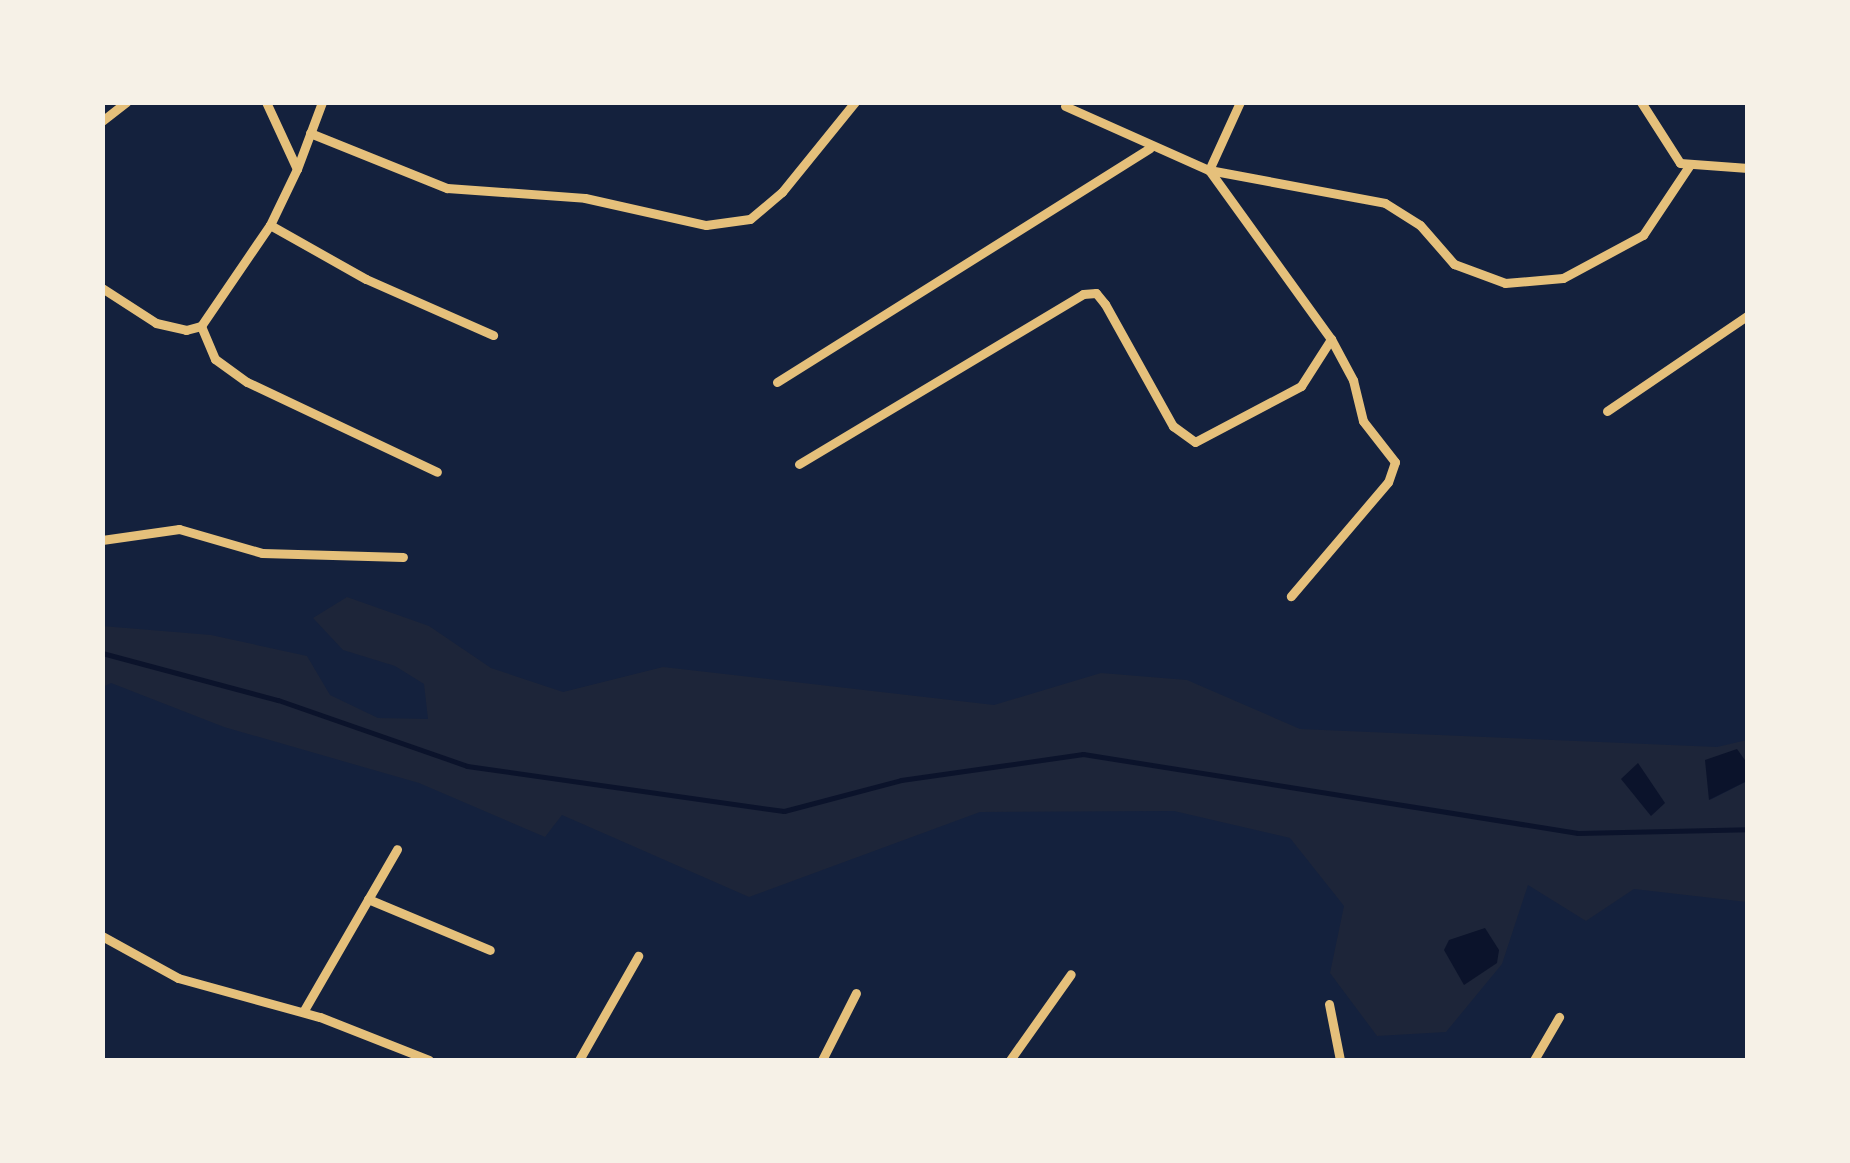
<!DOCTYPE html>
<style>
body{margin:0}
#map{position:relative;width:1850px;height:1163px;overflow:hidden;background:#14213d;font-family:"IBM Plex Sans",sans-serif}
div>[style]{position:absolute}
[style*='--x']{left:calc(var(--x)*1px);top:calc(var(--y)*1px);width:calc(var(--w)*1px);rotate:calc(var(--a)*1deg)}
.green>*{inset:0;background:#1d2539}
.water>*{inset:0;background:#0b132b}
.stream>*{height:5px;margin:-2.5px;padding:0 2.5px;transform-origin:2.5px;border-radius:2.5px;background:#0b132b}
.minor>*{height:9px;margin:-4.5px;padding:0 4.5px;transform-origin:4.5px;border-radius:4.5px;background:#e5c07b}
span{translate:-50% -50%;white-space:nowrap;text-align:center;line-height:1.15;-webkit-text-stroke:10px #f6f1e7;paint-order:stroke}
.frame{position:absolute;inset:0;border:105px solid #f6f1e7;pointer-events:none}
</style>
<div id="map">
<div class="green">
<i style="clip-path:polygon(347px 597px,429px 626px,491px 668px,563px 692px,663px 667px,994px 705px,1101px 673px,1187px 680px,1300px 729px,1717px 747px,1747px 740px,1747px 763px,1710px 800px,1747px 781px,1747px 902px,1634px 889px,1586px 921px,1528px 885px,1502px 964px,1446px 1032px,1377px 1036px,1330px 973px,1344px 906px,1290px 838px,1174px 811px,980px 812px,749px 897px,562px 815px,545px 837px,419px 783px,224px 727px,111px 683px,103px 687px,102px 626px,211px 635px,307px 656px,330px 695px,378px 718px,428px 719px,424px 684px,395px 666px,343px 650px,313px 618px)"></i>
</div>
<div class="water">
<i style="clip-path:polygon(1737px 749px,1747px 763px,1747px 781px,1709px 800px,1705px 760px)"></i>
<i style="clip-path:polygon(1638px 763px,1665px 803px,1651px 816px,1621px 779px)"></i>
<i style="clip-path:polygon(1485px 928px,1499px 950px,1497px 963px,1464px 985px,1444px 950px,1449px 940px)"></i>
</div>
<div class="stream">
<i style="--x:102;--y:653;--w:182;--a:15"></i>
<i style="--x:278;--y:700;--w:200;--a:19.2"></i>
<i style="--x:467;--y:766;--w:320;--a:8.1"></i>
<i style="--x:784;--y:811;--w:121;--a:-14.8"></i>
<i style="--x:901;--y:780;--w:184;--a:-8.1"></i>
<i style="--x:1083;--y:754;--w:501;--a:9.07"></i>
<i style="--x:1578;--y:833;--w:170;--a:-1.3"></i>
</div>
<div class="minor">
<i style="--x:1240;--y:102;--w:75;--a:114.5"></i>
<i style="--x:1209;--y:170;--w:208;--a:54.2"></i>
<i style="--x:1331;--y:339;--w:47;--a:61.8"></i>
<i style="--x:1353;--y:380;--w:42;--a:76.3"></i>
<i style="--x:1363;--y:421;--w:52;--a:52"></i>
<i style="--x:1395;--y:462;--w:21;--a:109"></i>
<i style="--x:1388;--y:482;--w:150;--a:130.4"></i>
<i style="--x:1641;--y:102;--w:72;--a:57.4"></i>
<i style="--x:1680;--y:163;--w:68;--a:4.2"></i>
<i style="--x:1065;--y:106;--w:158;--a:24"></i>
<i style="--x:1209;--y:170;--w:179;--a:10.6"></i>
<i style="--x:1385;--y:203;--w:41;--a:32.2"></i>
<i style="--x:1420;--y:225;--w:52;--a:48.9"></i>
<i style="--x:1454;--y:264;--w:54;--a:20.4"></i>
<i style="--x:1505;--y:283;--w:58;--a:-4.9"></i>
<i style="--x:1563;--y:278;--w:91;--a:-28.3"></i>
<i style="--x:1643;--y:235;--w:83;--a:-56.3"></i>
<i style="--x:102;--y:121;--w:31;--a:-38"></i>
<i style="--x:310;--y:133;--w:148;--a:21.9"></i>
<i style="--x:447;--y:188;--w:138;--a:4.1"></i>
<i style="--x:585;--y:198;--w:124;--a:12.6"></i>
<i style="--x:706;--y:225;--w:44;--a:-7.8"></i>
<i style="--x:750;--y:219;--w:42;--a:-40.2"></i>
<i style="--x:782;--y:192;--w:116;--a:-51"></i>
<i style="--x:297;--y:169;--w:72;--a:-69.5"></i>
<i style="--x:270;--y:225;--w:110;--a:29.4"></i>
<i style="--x:366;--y:279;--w:139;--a:23.8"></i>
<i style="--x:102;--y:288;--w:64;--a:32.9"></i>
<i style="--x:156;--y:323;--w:31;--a:13"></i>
<i style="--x:186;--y:330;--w:16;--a:-15"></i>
<i style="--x:201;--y:326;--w:122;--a:-55.7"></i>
<i style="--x:270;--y:225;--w:62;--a:-64.3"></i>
<i style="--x:297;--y:169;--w:74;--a:-114.8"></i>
<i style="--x:201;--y:326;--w:36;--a:67"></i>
<i style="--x:215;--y:359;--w:39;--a:36"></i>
<i style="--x:247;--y:382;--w:210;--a:25.3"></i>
<i style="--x:777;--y:382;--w:440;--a:-32.1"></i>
<i style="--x:1607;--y:411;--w:171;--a:-34.2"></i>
<i style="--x:799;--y:464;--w:331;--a:-30.9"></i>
<i style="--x:1083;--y:294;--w:13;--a:-4"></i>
<i style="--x:1096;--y:293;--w:14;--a:51"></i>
<i style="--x:1105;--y:304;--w:140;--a:60.9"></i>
<i style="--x:1173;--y:426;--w:27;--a:36"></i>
<i style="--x:1195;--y:442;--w:120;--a:-27.8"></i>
<i style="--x:1301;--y:386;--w:56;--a:-57.4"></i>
<i style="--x:102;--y:540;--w:78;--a:-8.1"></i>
<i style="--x:179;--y:529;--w:86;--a:16.1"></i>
<i style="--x:262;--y:553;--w:141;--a:1.6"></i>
<i style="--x:368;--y:899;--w:132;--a:22.7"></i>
<i style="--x:102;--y:936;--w:87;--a:28.9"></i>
<i style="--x:178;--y:978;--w:147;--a:15.4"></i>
<i style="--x:320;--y:1017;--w:117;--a:21.5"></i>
<i style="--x:1329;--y:1004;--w:57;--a:78.9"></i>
<i style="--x:303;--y:1012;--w:188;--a:-60"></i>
<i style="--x:579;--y:1060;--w:120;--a:-60.4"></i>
<i style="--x:822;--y:1060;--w:75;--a:-63.1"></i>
<i style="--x:1010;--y:1060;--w:105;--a:-54.7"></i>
<i style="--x:1534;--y:1060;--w:50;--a:-59.8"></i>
</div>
<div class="frame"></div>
</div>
